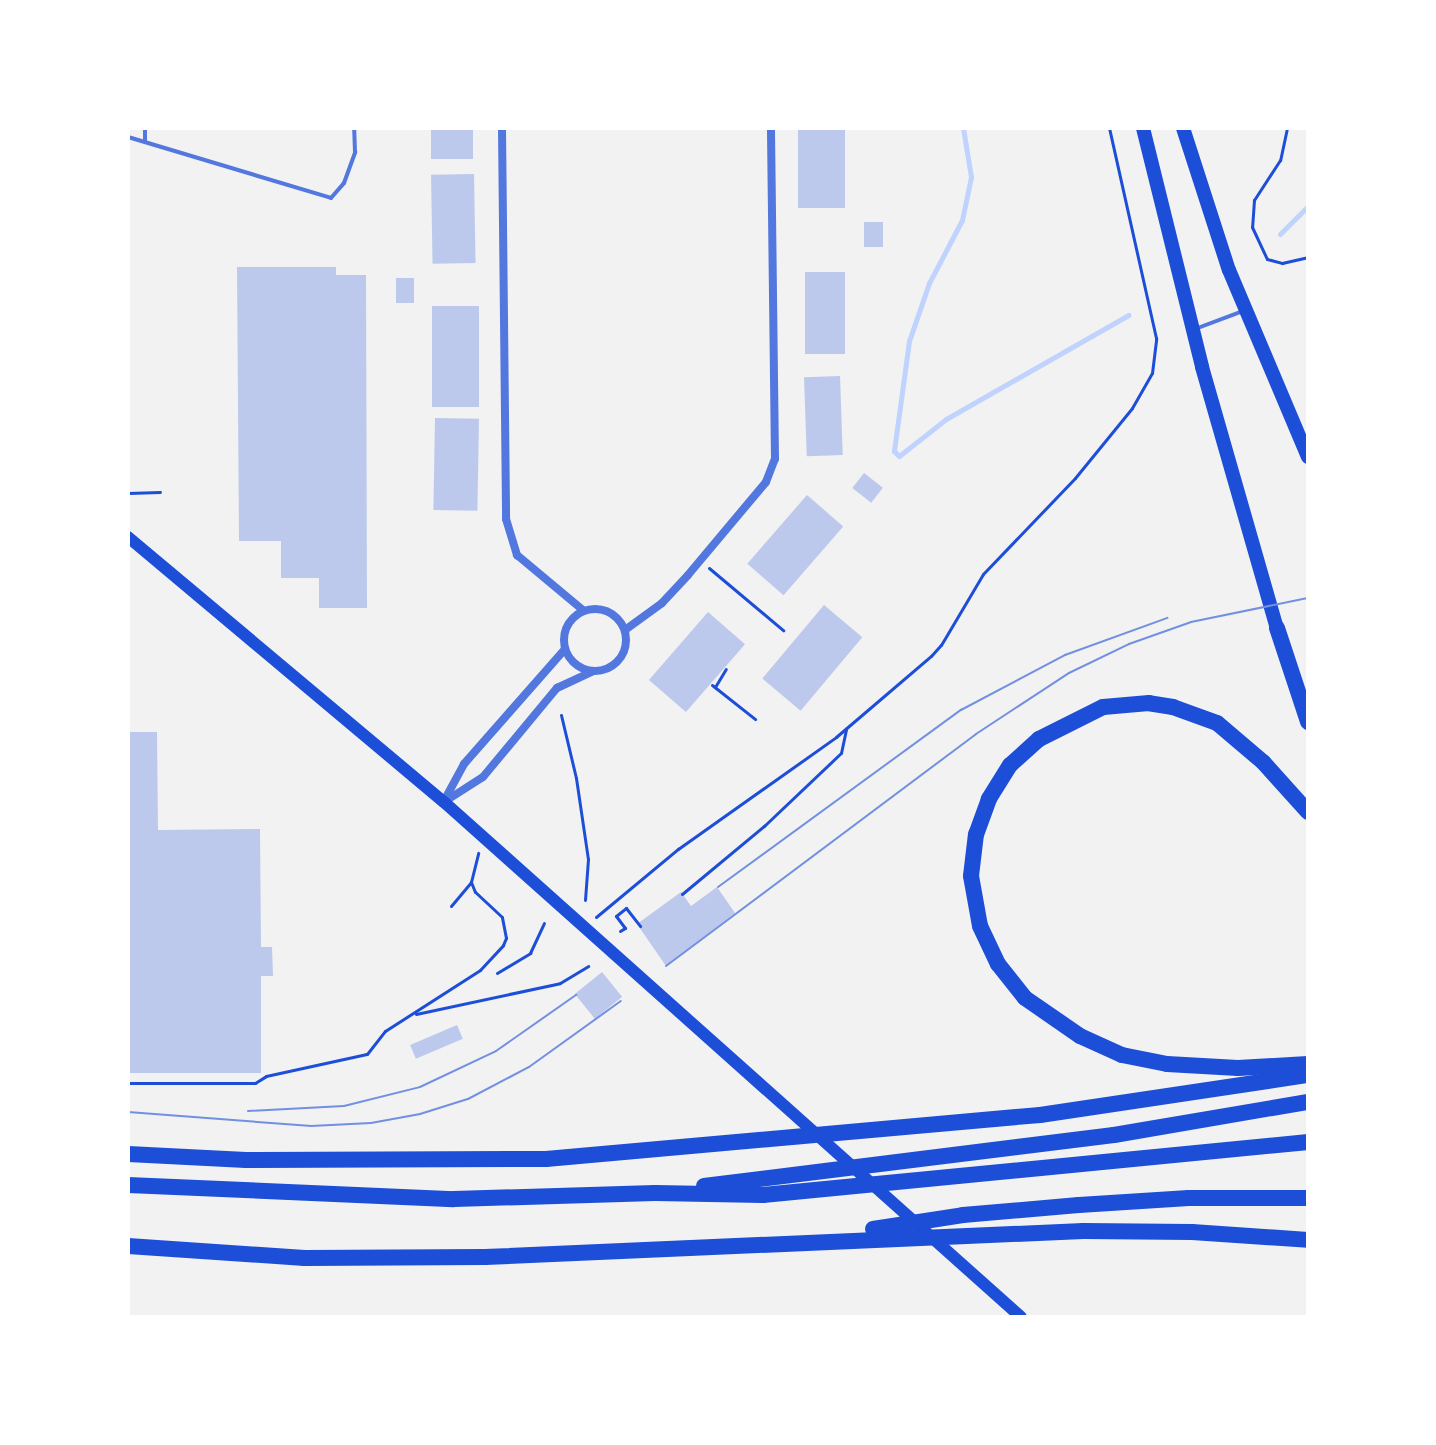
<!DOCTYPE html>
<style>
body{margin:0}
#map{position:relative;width:1436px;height:1445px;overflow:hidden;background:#f2f2f2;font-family:Cabin,sans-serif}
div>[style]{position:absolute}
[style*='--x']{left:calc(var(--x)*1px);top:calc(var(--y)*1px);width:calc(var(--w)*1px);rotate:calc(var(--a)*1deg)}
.stream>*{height:5px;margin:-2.5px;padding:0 2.5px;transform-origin:2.5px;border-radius:2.5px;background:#bfd3fe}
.building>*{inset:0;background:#bdc9ec;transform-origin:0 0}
.path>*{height:3px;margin:-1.5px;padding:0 1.5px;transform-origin:1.5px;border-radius:1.5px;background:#1d4ed8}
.service>*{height:4px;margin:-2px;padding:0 2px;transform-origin:2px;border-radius:2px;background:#5277de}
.minor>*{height:8px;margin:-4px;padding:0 4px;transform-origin:4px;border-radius:4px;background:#5277de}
.minor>.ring{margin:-4px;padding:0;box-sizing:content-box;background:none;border:8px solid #5277de;border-radius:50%}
.secondary>*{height:12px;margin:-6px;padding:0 6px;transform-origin:6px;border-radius:6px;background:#1d4ed8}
.primary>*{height:14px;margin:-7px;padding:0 7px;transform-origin:7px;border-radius:7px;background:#1d4ed8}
.motorway>*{height:16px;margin:-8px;padding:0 8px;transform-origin:8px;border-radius:8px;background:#1d4ed8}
.tram>*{height:2px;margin:-1px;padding:0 1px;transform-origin:1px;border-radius:1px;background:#7290e2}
span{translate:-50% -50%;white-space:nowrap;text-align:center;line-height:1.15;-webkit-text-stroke:6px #fff;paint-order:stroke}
.frame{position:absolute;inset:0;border:130px solid #fff;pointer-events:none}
</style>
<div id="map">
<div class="stream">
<i style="--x:963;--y:128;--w:50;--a:80.7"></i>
<i style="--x:971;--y:177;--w:44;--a:101.8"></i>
<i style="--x:962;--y:220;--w:71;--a:117.6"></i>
<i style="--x:929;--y:283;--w:61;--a:109"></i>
<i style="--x:909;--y:341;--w:111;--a:97.8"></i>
<i style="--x:894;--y:451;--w:7;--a:45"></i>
<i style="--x:899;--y:456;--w:60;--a:-38.2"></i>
<i style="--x:946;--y:419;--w:210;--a:-29.7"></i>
<i style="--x:1280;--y:234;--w:40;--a:-45"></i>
</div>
<div class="building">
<i style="left:431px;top:128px;width:42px;height:31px"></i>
<i style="left:798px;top:128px;width:47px;height:80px"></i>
<i style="left:474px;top:174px;width:89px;height:43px;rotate:89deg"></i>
<i style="left:883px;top:222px;width:25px;height:19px;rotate:90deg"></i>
<i style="clip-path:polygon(237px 267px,336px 267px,336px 275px,366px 275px,367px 608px,319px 608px,319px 578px,281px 578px,281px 541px,239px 541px)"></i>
<i style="left:805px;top:272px;width:40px;height:82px"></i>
<i style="left:396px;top:278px;width:18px;height:25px"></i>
<i style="left:432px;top:306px;width:47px;height:101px"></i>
<i style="left:840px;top:376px;width:79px;height:36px;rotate:88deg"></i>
<i style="left:435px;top:418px;width:44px;height:92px;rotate:1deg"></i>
<i style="left:864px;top:473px;width:24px;height:19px;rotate:38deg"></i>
<i style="left:807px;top:495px;width:48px;height:91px;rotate:41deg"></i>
<i style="left:824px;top:605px;width:50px;height:96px;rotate:40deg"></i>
<i style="left:708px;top:612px;width:49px;height:90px;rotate:41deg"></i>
<i style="clip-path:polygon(128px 732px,157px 732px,158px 830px,260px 829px,261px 947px,272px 947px,273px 976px,261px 976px,261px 1073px,128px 1073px)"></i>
<i style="clip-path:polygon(717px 887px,735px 913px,666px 966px,637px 924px,681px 892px,691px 906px)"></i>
<i style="left:602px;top:972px;width:32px;height:35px;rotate:51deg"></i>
<i style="left:457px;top:1025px;width:15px;height:51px;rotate:67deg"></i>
</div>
<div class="path">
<i style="--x:1287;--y:128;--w:33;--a:102"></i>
<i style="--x:1280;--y:160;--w:48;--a:123"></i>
<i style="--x:1254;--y:200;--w:27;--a:94"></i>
<i style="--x:1252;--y:227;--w:35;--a:65"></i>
<i style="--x:1267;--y:259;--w:16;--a:15"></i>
<i style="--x:1282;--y:263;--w:27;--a:-13"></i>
<i style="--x:128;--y:493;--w:32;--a:-2"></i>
<i style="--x:709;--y:568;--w:97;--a:40"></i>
<i style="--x:712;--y:685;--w:55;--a:38.3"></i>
<i style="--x:715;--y:687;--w:21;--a:-59"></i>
<i style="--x:561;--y:715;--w:65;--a:76.6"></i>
<i style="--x:576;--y:778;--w:82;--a:81.6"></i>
<i style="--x:588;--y:859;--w:41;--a:94.2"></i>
<i style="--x:682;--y:894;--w:107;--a:-39.7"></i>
<i style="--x:764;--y:826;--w:106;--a:-43.5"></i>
<i style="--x:841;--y:753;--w:25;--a:-78"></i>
<i style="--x:451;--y:906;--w:31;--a:-50"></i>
<i style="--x:596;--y:917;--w:107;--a:-39.7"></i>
<i style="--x:678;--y:849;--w:194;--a:-35.3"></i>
<i style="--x:836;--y:737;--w:125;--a:-40.5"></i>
<i style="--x:931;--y:656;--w:15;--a:-48"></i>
<i style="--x:941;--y:645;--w:82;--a:-59.4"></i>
<i style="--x:983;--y:574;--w:133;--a:-46.2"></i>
<i style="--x:1075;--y:478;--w:90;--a:-50.8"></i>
<i style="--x:1132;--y:408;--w:40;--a:-60.3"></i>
<i style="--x:1152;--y:373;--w:35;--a:-83"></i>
<i style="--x:1156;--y:338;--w:215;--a:-102.6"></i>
<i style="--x:620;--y:931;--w:6;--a:-31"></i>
<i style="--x:625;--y:928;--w:15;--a:-127"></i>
<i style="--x:616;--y:916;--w:13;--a:-39"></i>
<i style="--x:626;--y:908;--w:23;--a:52"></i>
<i style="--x:497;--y:973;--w:39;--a:-31"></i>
<i style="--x:530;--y:953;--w:33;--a:-65"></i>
<i style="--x:416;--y:1014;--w:147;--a:-12.1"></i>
<i style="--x:560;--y:983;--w:33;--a:-31"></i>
<i style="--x:128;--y:1083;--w:127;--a:0"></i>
<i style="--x:255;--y:1083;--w:13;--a:-32"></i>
<i style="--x:266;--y:1076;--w:103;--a:-12.3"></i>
<i style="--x:367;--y:1054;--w:29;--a:-52"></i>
<i style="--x:385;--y:1031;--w:113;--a:-32.7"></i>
<i style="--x:480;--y:970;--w:34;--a:-47"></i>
<i style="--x:503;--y:945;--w:8;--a:-67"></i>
<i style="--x:506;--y:938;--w:21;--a:-101"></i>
<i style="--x:502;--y:917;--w:37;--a:-137"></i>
<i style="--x:475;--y:892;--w:11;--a:-112"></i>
<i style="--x:471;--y:882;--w:30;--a:-76"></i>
</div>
<div class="service">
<i style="--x:145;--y:128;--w:12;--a:90"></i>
<i style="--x:128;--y:137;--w:212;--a:16.7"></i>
<i style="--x:331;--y:198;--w:20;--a:-49"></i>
<i style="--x:344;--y:183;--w:33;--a:-70"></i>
<i style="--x:355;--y:152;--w:24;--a:-92"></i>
<i style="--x:1195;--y:329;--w:51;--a:-20.6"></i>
</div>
<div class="minor">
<i style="--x:502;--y:128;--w:391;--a:89.4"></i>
<i style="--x:506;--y:519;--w:38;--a:73"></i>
<i style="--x:517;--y:555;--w:87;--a:39.9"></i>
<i class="ring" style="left:564px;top:609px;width:54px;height:54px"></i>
<i style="--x:625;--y:630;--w:46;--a:-36.1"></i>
<i style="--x:662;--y:603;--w:38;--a:-47"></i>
<i style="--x:688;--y:575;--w:121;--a:-50"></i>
<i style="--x:766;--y:482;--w:25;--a:-69"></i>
<i style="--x:775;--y:459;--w:331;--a:-90.7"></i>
<i style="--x:444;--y:801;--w:42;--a:-61.6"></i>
<i style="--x:464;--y:764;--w:153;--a:-48.7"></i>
<i style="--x:444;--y:802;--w:46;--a:-32.7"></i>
<i style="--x:483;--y:777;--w:116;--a:-50.3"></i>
<i style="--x:557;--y:688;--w:40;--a:-25"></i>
</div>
<div class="secondary">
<i style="--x:128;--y:537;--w:412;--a:40"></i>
<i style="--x:444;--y:802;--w:773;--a:41.75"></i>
</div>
<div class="primary">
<i style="--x:1143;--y:128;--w:246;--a:76.1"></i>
<i style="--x:1202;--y:367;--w:272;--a:74"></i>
<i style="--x:1183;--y:128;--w:149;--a:72.1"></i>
<i style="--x:1229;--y:270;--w:203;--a:67.1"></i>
</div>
<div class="motorway">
<i style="--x:1277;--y:628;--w:99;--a:71.7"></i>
<i style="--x:1308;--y:812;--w:67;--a:-132"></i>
<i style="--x:1263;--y:762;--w:60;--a:-139.7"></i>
<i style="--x:1217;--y:723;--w:47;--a:-160"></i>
<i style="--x:1173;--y:707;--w:24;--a:-171"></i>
<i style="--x:1149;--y:703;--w:46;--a:175"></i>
<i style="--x:1103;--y:707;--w:72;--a:153.4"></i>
<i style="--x:1039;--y:739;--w:39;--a:138"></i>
<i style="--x:1010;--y:765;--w:40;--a:122"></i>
<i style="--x:989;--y:799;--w:37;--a:110"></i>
<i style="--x:976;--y:834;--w:42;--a:96.8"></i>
<i style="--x:971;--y:876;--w:51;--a:79.8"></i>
<i style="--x:980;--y:926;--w:42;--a:64.7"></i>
<i style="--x:998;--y:964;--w:43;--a:51.5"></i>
<i style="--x:1025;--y:998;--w:67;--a:34.6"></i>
<i style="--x:1080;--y:1036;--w:46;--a:24.3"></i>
<i style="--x:1122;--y:1055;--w:46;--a:11.3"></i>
<i style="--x:1167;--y:1064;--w:71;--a:3.2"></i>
<i style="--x:1238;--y:1068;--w:70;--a:-3.3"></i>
<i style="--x:128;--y:1154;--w:118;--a:2.9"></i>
<i style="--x:246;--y:1160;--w:300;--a:-0.2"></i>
<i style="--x:546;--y:1159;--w:496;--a:-5.1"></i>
<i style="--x:1040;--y:1115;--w:271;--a:-8.5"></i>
<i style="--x:128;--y:1185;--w:326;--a:2.5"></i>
<i style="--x:454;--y:1199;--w:201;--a:-1.7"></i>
<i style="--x:655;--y:1193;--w:108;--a:1.1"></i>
<i style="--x:763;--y:1195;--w:548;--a:-5.55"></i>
<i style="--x:704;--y:1186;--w:413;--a:-7.1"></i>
<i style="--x:1114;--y:1135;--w:197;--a:-9.7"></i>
<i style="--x:873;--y:1229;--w:91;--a:-8.8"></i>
<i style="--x:963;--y:1215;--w:116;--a:-4.9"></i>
<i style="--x:1079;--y:1205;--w:110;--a:-3.6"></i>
<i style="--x:1189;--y:1198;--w:119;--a:0"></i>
<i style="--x:128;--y:1246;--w:177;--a:3.9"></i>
<i style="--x:305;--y:1258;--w:180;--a:-0.3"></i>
<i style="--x:485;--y:1257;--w:599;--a:-2.49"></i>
<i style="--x:1083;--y:1231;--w:109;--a:0.5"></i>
<i style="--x:1192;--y:1232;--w:116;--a:3.9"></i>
</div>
<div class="tram">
<i style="--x:718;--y:887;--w:301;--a:-36.1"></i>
<i style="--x:961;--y:710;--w:118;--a:-27.9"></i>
<i style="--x:1065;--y:655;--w:109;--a:-19.9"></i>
<i style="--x:666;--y:966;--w:387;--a:-36.8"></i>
<i style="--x:976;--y:734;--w:111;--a:-33.3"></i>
<i style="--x:1069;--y:673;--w:67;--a:-25.8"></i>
<i style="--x:1129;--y:644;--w:66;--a:-19.5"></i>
<i style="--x:1191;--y:622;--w:119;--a:-11.6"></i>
<i style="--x:248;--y:1111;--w:96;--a:-3"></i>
<i style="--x:344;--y:1106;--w:78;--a:-14"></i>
<i style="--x:420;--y:1087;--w:84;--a:-25.3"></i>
<i style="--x:496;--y:1051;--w:98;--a:-35"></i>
<i style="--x:128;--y:1112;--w:184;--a:4.4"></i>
<i style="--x:311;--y:1126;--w:60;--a:-2.9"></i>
<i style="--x:371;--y:1123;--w:50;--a:-10.4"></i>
<i style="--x:420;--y:1114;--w:50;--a:-17.4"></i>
<i style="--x:468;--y:1099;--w:69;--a:-27.7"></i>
<i style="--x:529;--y:1067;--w:113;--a:-35.7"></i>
</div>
<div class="frame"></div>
</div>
